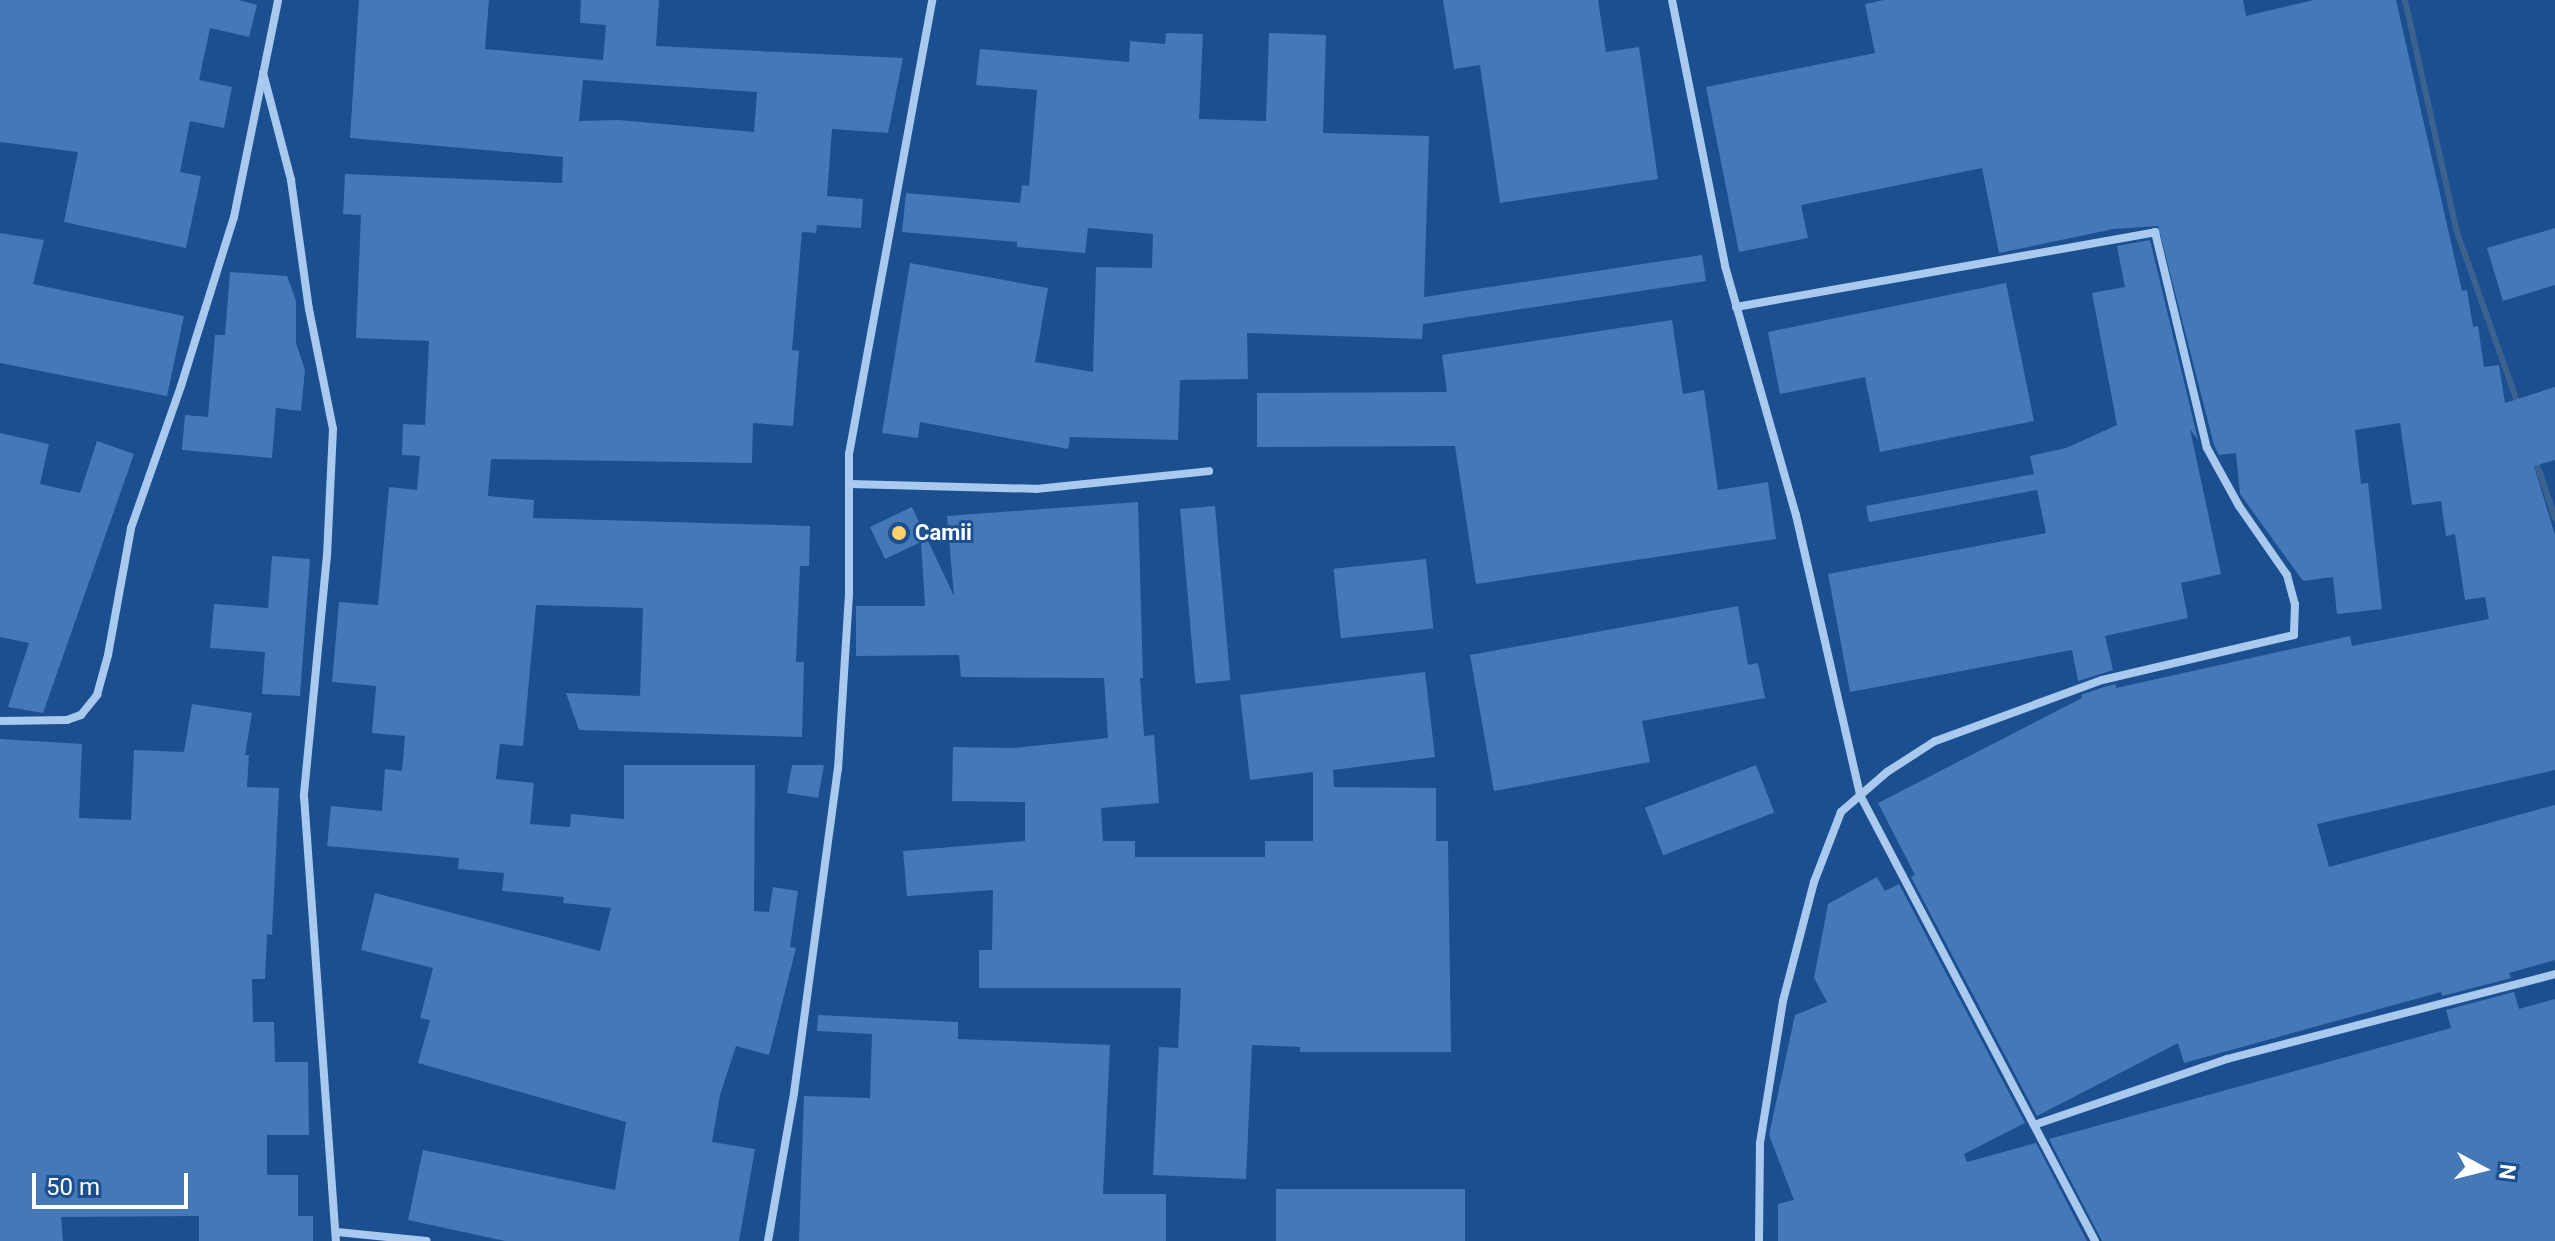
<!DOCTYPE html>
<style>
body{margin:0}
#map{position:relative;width:2555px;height:1241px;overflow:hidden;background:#1b4f8f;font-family:Roboto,sans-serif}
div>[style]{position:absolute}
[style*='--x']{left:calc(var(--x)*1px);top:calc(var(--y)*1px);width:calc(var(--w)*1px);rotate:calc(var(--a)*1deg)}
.stream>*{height:6px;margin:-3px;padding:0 3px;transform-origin:3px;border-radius:3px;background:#3c6290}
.building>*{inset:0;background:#4478b7;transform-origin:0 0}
.street>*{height:8px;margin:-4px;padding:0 4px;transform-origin:4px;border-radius:4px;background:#a9c9ee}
.dots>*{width:22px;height:22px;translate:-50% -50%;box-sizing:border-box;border:4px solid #1b4f8f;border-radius:50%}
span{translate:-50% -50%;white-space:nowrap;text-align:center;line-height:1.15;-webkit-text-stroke:6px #1b4f8f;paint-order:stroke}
.poi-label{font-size:22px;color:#fff;font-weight:700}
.left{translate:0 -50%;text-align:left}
.north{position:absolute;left:2443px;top:1129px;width:80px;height:80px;-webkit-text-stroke:6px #1b4f8f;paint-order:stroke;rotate:97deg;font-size:22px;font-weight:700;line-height:32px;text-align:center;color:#fff}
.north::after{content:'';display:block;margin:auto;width:28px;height:36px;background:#fff;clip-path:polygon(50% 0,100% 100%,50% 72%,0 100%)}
.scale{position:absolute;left:32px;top:1173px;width:156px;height:36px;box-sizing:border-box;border:4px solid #fff;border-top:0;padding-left:10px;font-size:24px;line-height:28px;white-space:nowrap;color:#fff;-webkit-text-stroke:6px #1b4f8f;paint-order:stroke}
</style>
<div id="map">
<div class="stream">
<i style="--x:2405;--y:0;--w:235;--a:77.4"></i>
<i style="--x:2456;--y:229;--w:186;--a:70.5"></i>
<i style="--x:2536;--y:461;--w:60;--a:71.6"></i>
</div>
<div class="building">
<i style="clip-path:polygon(0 0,239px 0,257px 5px,249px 37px,210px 28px,199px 80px,232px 87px,224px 128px,190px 121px,180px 172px,201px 176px,186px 248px,64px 222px,78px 152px,0 142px)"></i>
<i style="clip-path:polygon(evenodd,359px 0,489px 0,485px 49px,603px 60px,606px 25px,580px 23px,581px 0,659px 0,656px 46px,903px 58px,888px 133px,832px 129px,827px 196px,863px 199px,861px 228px,817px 225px,816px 233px,802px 232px,792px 350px,799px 351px,793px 426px,753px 423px,752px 463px,491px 459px,488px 496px,534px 500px,533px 518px,810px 526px,809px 566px,800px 566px,796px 662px,804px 662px,802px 737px,579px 730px,566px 693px,640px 696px,643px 608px,536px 605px,523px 746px,500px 744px,496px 779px,534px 783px,530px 824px,570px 827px,571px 814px,624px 819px,624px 765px,755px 765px,754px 911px,769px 912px,773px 887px,798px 891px,790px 947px,796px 948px,769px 1055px,736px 1046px,720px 1095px,712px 1142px,755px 1149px,739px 1241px,505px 1241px,408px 1220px,423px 1150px,615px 1190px,626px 1122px,418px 1063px,430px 1020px,420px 1018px,433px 968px,361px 950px,375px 893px,600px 951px,611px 908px,563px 903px,564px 897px,502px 891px,504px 873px,458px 869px,459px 858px,327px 846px,331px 806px,382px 811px,385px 769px,402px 771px,405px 736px,372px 733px,376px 686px,332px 682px,339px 602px,378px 605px,389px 487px,417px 490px,420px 456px,402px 455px,403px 424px,425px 425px,429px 341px,356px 338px,361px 215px,343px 214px,345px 174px,562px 183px,563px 157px,350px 138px,359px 0,583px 80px,757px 92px,754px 132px,618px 120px,579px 121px,583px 80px)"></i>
<i style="clip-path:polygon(1443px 0,1598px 0,1606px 52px,1639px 47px,1658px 179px,1500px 203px,1480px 65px,1454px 69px)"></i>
<i style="clip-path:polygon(1884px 0,2243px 0,2246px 16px,2314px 0,2396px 0,2462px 291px,2467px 290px,2473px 327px,2478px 326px,2484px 367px,2499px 365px,2505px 403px,2555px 387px,2555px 460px,2534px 466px,2555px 535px,2555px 770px,2317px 824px,2329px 867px,2555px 805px,2555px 960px,2509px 973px,2511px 978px,2442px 996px,2441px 992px,2184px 1063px,2178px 1043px,2037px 1116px,1911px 877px,1915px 875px,1878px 803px,2082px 698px,2081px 695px,2104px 687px,2116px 684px,2116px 688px,2350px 636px,2352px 646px,2489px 619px,2485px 597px,2465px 600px,2455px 534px,2446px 536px,2441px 501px,2412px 505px,2400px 423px,2355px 430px,2361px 484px,2368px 483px,2382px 609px,2337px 614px,2333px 577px,2303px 581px,2240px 494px,2236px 453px,2219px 455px,2214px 445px,2158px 226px,2114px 229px,1999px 253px,1982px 168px,1801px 205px,1808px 238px,1739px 252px,1706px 87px,1875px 53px,1865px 4px)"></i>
<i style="clip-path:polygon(1166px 33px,1203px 34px,1199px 119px,1266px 121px,1269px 33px,1326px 35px,1323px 133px,1429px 136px,1424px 297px,1702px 255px,1706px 281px,1423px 324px,1422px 339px,1247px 333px,1248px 379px,1180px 380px,1178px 440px,1070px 437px,1068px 449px,920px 422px,918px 438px,882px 433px,910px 263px,1048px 288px,1035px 362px,1093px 372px,1096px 267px,1152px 268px,1153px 234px,1088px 228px,1085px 253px,1017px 247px,1017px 242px,902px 232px,906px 193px,1020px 203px,1022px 185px,1029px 186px,1037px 90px,976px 85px,980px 49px,1129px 62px,1130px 41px,1165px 44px)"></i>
<i style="clip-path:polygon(2555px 228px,2555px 285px,2503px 301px,2487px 248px)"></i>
<i style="clip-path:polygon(0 233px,44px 240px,33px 284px,184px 316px,167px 396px,0 363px)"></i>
<i style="clip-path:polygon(2150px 240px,2198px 440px,2190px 429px,2221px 574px,2181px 583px,2188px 618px,2105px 636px,2113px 670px,2078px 681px,2072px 650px,1850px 692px,1828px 574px,2046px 533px,2037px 490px,1869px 522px,1866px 506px,2034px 474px,2030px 456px,2066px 448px,2117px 425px,2092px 293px,2125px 287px,2117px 246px)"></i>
<i style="clip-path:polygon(230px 272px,287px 276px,296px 301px,296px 343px,305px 370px,301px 411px,276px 408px,272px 458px,182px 450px,185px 415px,208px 417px,215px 335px,225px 335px)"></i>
<i style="clip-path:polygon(2006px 283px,2034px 421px,1880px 452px,1865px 377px,1780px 394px,1768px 332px)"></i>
<i style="clip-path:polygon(1672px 320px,1683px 394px,1704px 390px,1718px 490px,1768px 482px,1776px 539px,1476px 584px,1455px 446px,1257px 447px,1257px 393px,1447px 392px,1442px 355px)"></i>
<i style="clip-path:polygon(0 433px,49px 444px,40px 484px,80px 493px,97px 441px,134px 454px,43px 713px,8px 707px,29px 643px,0 637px)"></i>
<i style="clip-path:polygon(1138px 502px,1143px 678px,1140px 678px,1144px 736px,1154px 735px,1159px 803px,1101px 808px,1103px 841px,1135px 841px,1135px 857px,1265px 857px,1265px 841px,1313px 841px,1313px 772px,1250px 780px,1240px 695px,1425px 672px,1435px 757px,1333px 770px,1334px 787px,1436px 788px,1436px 841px,1448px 841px,1451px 1052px,1300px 1052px,1300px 1047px,1252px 1045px,1246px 1179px,1153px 1175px,1159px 1047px,1178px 1048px,1181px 988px,979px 988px,979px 950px,992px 950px,993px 890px,907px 896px,903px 851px,1025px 841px,1025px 802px,952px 801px,953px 747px,1013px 748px,1108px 738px,1104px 678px,961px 677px,959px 655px,856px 656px,856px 606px,925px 606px,921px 542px,885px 559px,870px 527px,912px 507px,954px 596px,947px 516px)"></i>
<i style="left:1215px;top:506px;width:175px;height:35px;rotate:85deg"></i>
<i style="clip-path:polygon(272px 556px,310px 559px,300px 696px,262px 694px,265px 652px,210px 648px,214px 604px,268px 608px)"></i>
<i style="left:1426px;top:559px;width:70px;height:93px;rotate:84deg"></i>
<i style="clip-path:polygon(1738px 606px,1748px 665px,1758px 663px,1765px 698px,1642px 721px,1650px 762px,1494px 791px,1470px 655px)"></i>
<i style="clip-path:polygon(192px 704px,252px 713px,245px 755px,249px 755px,247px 787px,279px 788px,272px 935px,267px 934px,265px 979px,252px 979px,253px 1022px,274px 1022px,275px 1062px,308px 1062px,309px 1135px,267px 1135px,267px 1175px,298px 1175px,298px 1216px,313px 1216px,313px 1241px,199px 1241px,199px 1216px,61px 1217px,63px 1241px,0 1241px,0 739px,82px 744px,79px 818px,131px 820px,134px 750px,184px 752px)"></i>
<i style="clip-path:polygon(792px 765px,824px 765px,818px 798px,787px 793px)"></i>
<i style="left:1756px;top:765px;width:51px;height:119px;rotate:69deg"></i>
<i style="clip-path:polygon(1877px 877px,1885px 891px,1899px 884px,2025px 1123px,1964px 1154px,1967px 1162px,2036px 1143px,2087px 1241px,1778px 1241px,1778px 1204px,1794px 1200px,1769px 1135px,1795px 1015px,1827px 1002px,1814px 978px,1828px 904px)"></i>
<i style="clip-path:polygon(2514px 992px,2519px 1009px,2555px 999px,2555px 1241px,2102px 1241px,2049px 1139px,2451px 1028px,2446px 1010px)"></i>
<i style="clip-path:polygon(818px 1015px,958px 1022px,958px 1039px,1110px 1045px,1103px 1194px,1166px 1194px,1166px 1241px,799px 1241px,804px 1096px,870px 1098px,872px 1034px,817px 1031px)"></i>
<i style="left:1276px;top:1189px;width:189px;height:52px"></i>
</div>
<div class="street">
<i style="--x:1672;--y:0;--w:271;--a:78.7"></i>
<i style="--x:1725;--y:266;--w:259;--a:74.1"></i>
<i style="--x:1796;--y:515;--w:287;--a:77.1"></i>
<i style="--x:1860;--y:795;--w:504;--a:62.21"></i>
<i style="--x:263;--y:73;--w:111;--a:75.3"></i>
<i style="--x:291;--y:180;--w:130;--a:82.1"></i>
<i style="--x:309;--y:309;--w:122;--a:78.7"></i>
<i style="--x:333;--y:429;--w:126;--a:92.7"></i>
<i style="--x:327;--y:555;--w:242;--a:95.5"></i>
<i style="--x:304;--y:796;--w:446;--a:85.9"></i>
<i style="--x:1736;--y:307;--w:426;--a:-10.1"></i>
<i style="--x:2155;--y:232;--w:222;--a:76.5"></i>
<i style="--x:2207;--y:448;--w:66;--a:61.1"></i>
<i style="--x:2239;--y:506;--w:84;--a:55.2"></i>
<i style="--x:2287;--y:575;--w:30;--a:75"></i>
<i style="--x:2295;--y:604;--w:31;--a:92"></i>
<i style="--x:2294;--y:635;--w:197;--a:166.8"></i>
<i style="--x:2102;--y:680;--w:178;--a:159.9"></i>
<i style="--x:1935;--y:741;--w:57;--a:147.1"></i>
<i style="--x:1887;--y:772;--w:61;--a:139"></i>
<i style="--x:1841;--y:812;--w:75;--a:111.1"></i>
<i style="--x:1814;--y:882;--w:123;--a:104.6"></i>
<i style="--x:1783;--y:1001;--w:144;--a:99.2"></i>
<i style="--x:1760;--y:1143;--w:98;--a:90.6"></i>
<i style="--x:850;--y:484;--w:186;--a:1.5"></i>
<i style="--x:1036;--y:489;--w:174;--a:-5.9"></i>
<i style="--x:0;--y:721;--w:67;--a:-0.9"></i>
<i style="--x:67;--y:720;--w:15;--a:-20"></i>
<i style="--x:81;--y:715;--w:26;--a:-51"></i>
<i style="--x:97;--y:695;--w:41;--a:-74.6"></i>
<i style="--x:108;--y:655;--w:129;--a:-79.7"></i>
<i style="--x:131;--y:528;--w:151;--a:-70.6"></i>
<i style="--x:181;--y:386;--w:177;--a:-72.6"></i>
<i style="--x:234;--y:217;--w:221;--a:-78.5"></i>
<i style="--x:2034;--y:1125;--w:204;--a:-18.9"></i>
<i style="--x:2227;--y:1059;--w:339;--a:-14.5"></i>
<i style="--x:337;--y:1232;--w:90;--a:5.7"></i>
<i style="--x:768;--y:1241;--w:150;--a:-80"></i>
<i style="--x:794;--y:1093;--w:327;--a:-82.3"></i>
<i style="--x:838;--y:769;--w:177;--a:-86.4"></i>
<i style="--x:849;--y:592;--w:138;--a:-90"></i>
<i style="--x:849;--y:454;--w:462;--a:-79.6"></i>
</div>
<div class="dots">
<i style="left:899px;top:533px;background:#ffd166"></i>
</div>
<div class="poi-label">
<span class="left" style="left:915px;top:533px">Camii</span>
</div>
<div class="north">N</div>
<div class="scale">50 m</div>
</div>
